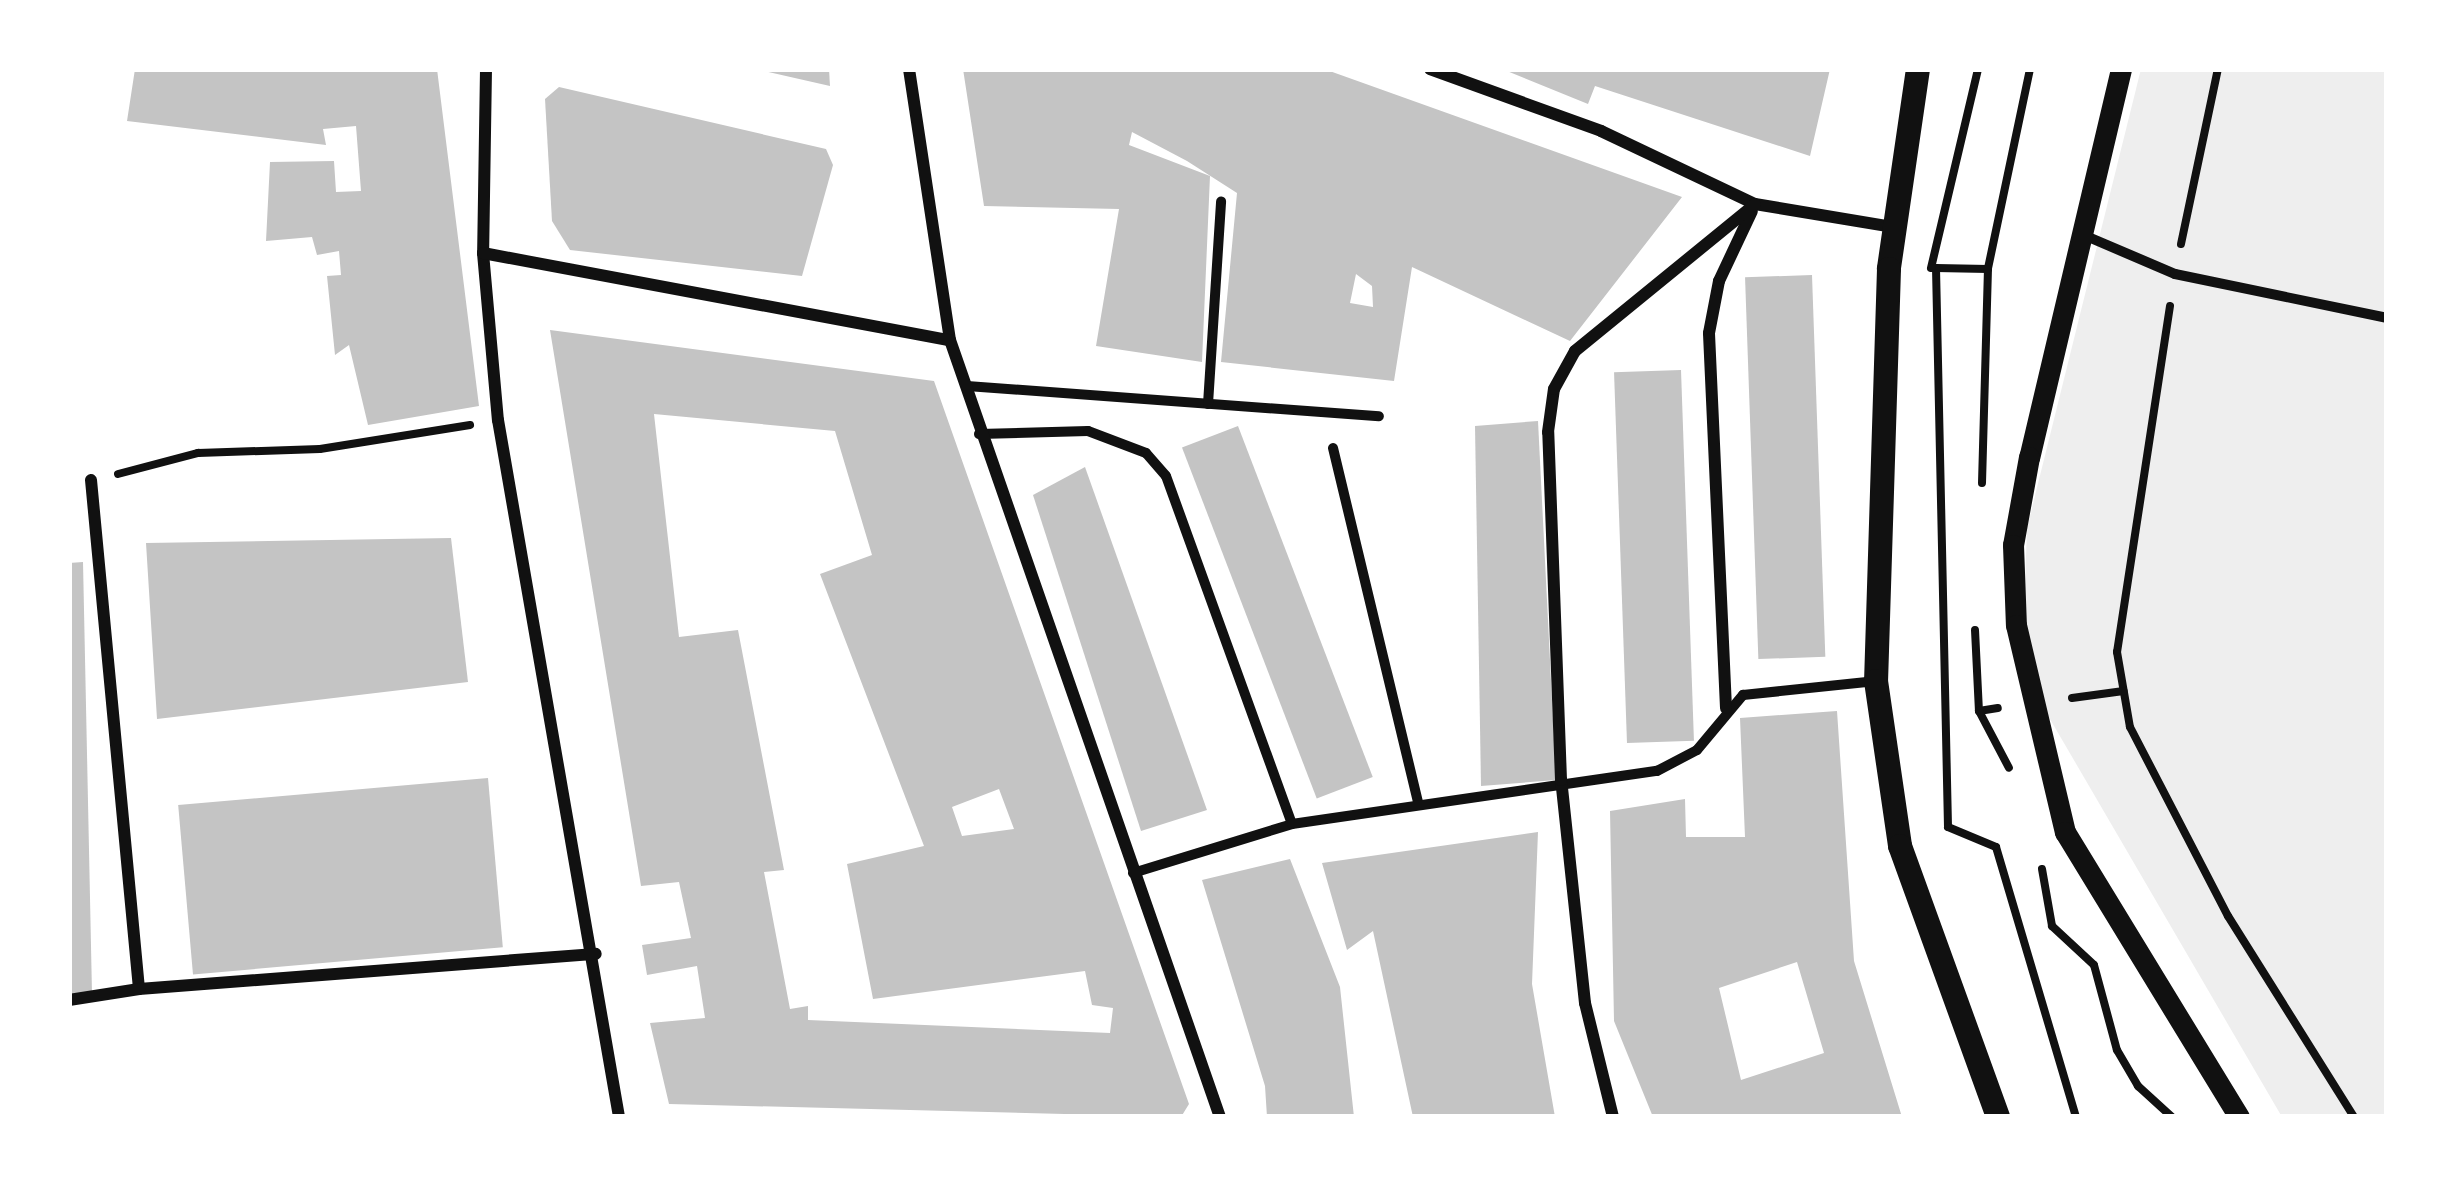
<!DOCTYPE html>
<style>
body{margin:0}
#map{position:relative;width:2456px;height:1186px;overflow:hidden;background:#fff;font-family:"Space Grotesk",sans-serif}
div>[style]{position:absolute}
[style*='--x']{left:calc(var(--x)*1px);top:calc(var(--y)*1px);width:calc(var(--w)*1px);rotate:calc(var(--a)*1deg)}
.green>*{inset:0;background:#eee}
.building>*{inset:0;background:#c4c4c4;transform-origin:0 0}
.path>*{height:8px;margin:-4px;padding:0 4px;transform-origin:4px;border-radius:4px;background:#111}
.pedestrian>*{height:10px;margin:-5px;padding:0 5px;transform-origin:5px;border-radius:5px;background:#111}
.minor>*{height:12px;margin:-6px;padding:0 6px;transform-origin:6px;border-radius:6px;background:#111}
.tertiary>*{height:21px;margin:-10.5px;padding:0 10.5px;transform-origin:10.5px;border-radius:10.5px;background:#111}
.secondary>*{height:24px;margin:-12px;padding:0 12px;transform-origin:12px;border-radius:12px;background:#111}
span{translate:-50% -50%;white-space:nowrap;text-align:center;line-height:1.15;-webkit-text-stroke:10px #fff;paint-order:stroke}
.frame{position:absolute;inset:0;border:72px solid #fff;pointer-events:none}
</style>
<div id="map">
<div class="green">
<i style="clip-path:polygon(2141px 69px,2387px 69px,2387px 1117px,2282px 1117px,2022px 671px,2027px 528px)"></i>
</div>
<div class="building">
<i style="clip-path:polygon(135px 69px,437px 69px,479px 406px,368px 425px,349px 345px,335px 355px,327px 276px,341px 275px,339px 251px,317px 255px,312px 237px,266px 241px,270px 162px,334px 161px,336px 192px,361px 191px,356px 126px,323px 129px,326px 145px,127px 121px)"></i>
<i style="clip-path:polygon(829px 69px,830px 86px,764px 71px,765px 69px)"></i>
<i style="clip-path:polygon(evenodd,963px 69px,1324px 69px,1682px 197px,1570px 341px,1412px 267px,1394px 381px,1221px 362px,1237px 193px,1187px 161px,1132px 132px,1129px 145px,1210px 176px,1202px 362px,1096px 346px,1119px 209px,984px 206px,963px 69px,1356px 274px,1372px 286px,1373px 307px,1350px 303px,1356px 274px)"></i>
<i style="clip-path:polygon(1502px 69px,1830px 69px,1810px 156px,1595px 86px,1588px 104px)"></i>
<i style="clip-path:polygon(559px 87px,826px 149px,833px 165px,802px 276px,570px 250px,552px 221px,545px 99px)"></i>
<i style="left:1812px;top:275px;width:382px;height:67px;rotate:88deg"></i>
<i style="clip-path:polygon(evenodd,550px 330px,934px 381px,1189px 1104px,1181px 1117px,669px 1104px,650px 1023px,705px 1018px,697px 966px,647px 975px,642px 945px,691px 938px,679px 882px,641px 886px,550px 330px,654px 414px,835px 431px,872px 555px,820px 574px,924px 846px,847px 864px,873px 999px,1085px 971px,1092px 1005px,1113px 1008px,1110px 1033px,808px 1020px,808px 1006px,790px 1009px,764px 872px,784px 870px,738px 630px,679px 637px,654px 414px,550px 330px,999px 789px,1014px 829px,962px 836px,952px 807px,999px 789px)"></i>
<i style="left:1681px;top:370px;width:371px;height:67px;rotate:88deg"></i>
<i style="clip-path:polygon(1538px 421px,1556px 780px,1481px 786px,1475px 426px)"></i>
<i style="left:1238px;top:426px;width:376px;height:60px;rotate:69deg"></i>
<i style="clip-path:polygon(1085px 467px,1207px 810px,1141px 831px,1033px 495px)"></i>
<i style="clip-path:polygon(451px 538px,468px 682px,157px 719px,146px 543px)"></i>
<i style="clip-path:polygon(83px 562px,92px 993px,69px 995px,69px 563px)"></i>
<i style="clip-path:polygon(evenodd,1837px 711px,1854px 961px,1902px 1117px,1653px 1117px,1614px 1021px,1610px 811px,1685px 799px,1686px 837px,1745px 837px,1740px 718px,1837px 711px,1797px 962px,1824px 1053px,1741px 1080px,1719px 988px,1797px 962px)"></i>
<i style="left:488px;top:778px;width:170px;height:311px;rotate:85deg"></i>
<i style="clip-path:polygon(1538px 832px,1532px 984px,1555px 1117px,1413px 1117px,1373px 931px,1347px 950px,1322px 863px)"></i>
<i style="clip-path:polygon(1290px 859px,1340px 987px,1354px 1117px,1267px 1117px,1265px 1086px,1202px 880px)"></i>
</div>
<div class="path">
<i style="--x:2030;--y:69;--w:204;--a:101.9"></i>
<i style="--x:1988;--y:269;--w:52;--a:-178.9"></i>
<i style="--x:1936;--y:268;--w:559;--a:88.77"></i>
<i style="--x:1948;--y:827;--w:52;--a:22.6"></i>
<i style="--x:1996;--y:847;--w:282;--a:73.5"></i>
<i style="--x:2181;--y:244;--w:179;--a:-78.1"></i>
<i style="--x:1931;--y:268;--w:204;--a:-76.7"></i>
<i style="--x:2170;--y:306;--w:350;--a:98.7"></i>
<i style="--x:2117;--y:652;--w:76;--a:80.2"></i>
<i style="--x:2130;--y:727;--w:213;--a:62.6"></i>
<i style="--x:2228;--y:916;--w:237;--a:57.9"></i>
<i style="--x:118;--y:474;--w:83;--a:-14.7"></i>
<i style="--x:198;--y:453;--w:122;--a:-1.9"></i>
<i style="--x:320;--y:449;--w:152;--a:-9.1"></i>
<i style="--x:1982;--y:483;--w:214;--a:-88.4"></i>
<i style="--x:1975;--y:630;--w:81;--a:87.2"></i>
<i style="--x:1979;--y:711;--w:19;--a:-9"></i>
<i style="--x:2072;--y:698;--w:52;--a:-7.7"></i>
<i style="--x:1979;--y:711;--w:64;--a:62.2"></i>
<i style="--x:2042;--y:869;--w:58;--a:80"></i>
<i style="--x:2052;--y:926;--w:57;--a:42.9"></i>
<i style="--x:2094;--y:965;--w:88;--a:74.9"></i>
<i style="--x:2117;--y:1050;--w:42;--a:59.7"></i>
<i style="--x:2138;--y:1086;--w:46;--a:42.4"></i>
</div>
<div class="pedestrian">
<i style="--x:2086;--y:236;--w:97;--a:23.1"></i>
<i style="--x:2175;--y:274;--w:217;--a:11.7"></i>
<i style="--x:967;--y:386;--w:413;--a:4.2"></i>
<i style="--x:1208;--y:404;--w:203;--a:-86.3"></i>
<i style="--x:979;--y:434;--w:109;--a:-1.6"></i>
<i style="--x:1088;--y:431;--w:62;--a:20.8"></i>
<i style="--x:1146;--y:453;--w:30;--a:49"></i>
<i style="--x:1166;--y:476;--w:370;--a:70.1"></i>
<i style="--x:1333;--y:448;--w:365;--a:76.5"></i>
<i style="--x:1133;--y:873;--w:166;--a:-17.1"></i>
<i style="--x:1292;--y:824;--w:369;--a:-8.3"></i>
<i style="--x:1657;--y:771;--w:45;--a:-27.7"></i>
<i style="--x:1697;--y:750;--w:72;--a:-50.1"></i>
<i style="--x:1743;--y:695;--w:134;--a:-6"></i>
</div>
<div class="minor">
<i style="--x:486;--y:69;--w:184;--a:90.9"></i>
<i style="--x:483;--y:253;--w:168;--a:84.9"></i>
<i style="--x:498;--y:420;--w:707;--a:80.15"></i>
<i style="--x:909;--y:69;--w:274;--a:81.4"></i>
<i style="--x:950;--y:340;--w:823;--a:70.84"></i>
<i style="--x:1430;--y:69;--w:182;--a:19.9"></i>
<i style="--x:1601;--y:131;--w:170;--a:25.4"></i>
<i style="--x:1755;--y:204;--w:139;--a:9.5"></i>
<i style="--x:483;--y:253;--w:475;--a:10.6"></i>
<i style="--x:91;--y:480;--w:511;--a:84.61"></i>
<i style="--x:139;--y:989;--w:458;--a:-4.4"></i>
<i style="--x:1726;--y:708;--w:375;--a:-92.6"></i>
<i style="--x:1709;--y:333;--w:53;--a:-79.1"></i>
<i style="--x:1719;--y:281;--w:77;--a:-64.8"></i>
<i style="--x:69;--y:1000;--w:71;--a:-8.9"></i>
<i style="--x:1613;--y:1117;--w:117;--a:-103.8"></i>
<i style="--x:1585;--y:1003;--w:224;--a:-96.1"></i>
<i style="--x:1561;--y:780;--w:348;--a:-92.1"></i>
<i style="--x:1548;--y:432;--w:43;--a:-82.1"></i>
<i style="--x:1554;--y:389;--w:43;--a:-61.1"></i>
<i style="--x:1575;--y:351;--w:232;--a:-39.2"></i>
</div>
<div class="tertiary">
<i style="--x:2121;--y:69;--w:399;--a:103.3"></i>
<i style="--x:2029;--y:457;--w:89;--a:100.3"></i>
<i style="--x:2013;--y:545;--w:80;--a:87.9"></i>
<i style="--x:2016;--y:625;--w:213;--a:76.7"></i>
<i style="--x:2065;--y:832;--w:334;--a:58.6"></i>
</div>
<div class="secondary">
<i style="--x:1918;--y:69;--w:202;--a:98.3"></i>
<i style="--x:1889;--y:269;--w:412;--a:91.8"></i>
<i style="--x:1876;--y:681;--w:167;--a:81.7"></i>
<i style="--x:1900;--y:846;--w:288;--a:70.1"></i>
</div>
<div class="frame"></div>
</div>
